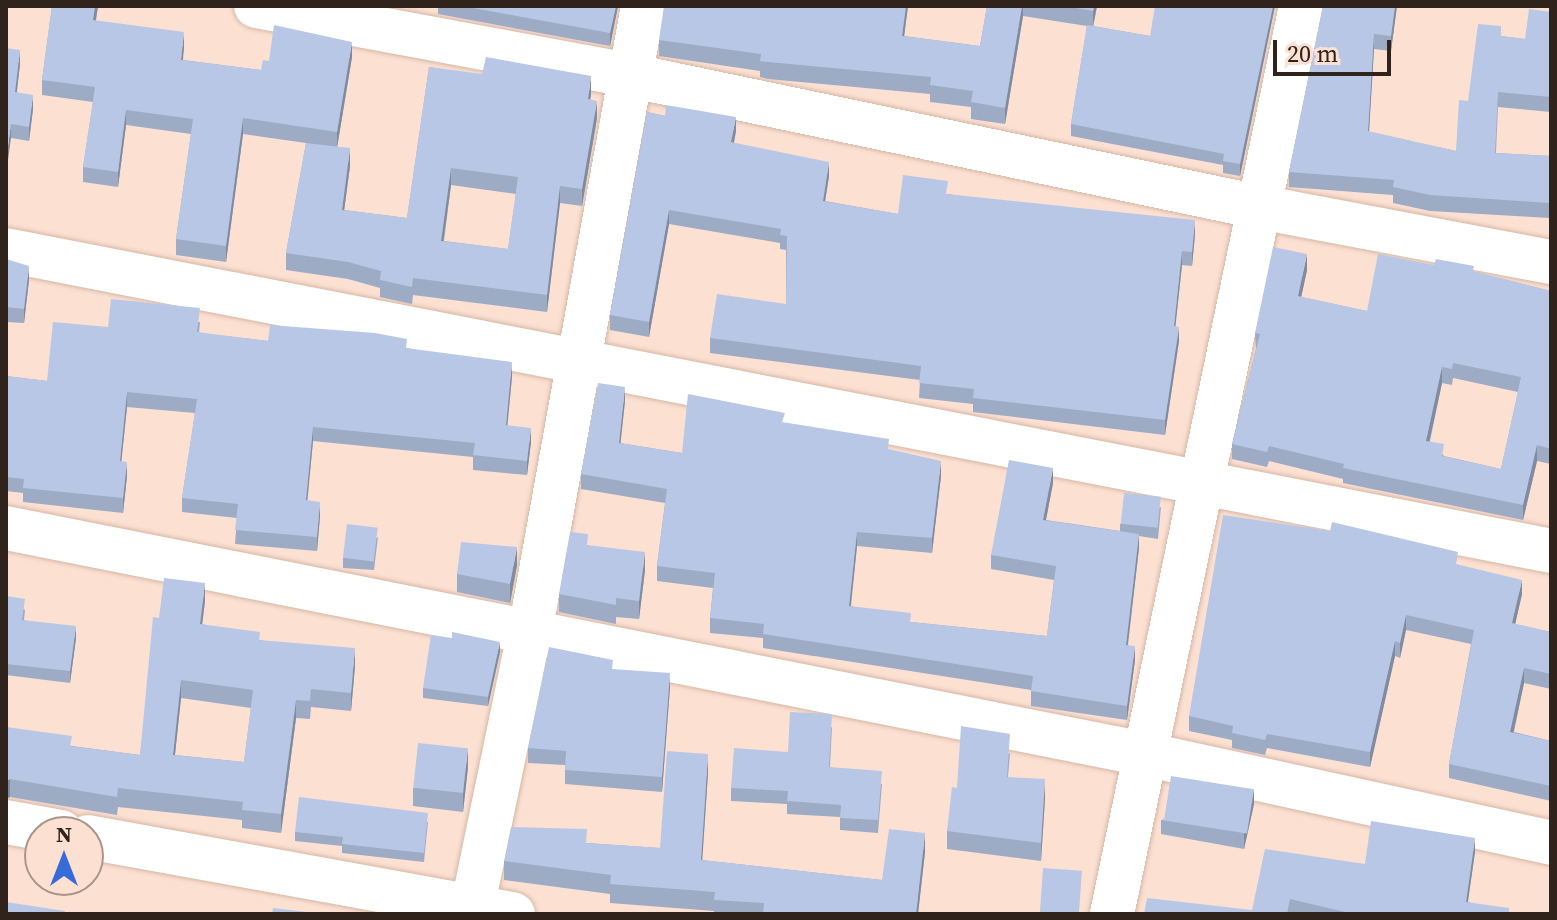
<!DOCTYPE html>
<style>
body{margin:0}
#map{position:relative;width:1557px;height:920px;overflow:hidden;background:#fce1d3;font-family:"Source Serif 4",serif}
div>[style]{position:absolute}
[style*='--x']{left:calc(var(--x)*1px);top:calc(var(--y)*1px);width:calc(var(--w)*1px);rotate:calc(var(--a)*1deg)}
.roads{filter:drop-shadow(0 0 2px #d6b6a4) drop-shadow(0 0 2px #d6b6a4)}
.minor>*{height:44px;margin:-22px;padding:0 22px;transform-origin:22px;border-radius:22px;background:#fff}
.wall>*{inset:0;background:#9eabc5}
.shaded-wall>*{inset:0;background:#818ba0}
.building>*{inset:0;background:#b8c7e5;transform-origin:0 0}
span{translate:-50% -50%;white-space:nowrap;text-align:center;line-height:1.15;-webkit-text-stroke:7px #fce1d3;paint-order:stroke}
.frame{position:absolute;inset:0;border:8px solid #2f231c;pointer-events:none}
.north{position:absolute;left:24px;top:816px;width:80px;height:80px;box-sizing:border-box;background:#fce1d3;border:2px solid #aa958a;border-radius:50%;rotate:0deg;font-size:22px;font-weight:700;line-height:32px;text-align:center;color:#2f231c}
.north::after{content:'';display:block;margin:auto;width:28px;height:36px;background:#376bda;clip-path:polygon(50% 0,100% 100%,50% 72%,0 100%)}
.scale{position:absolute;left:1273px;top:40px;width:118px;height:36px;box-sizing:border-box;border:4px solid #2f231c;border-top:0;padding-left:10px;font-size:24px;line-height:28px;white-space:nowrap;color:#2f231c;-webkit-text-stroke:6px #fce1d3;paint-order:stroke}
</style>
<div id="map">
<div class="roads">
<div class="minor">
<i style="--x:256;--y:6;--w:378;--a:10.5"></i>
<i style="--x:628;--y:75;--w:645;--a:11.82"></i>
<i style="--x:1259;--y:207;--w:297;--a:10.7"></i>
<i style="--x:6;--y:250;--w:1574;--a:11.02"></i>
<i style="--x:6;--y:528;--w:1160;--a:11.23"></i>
<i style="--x:1144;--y:754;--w:417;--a:12.3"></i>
<i style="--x:6;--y:822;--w:56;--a:10.3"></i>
<i style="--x:88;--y:837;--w:432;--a:10.3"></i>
<i style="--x:471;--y:914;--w:317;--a:-78.3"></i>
<i style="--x:535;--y:604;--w:608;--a:-79.76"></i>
<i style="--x:1112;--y:914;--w:927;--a:-78.24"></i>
</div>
</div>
<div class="wall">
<i style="clip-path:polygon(evenodd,52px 6px,98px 6px,96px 21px,184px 47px,183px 60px,261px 70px,269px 61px,352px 57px,337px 147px,350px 166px,344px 210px,407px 218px,429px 67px,591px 94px,590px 100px,597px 118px,582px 206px,560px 203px,547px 312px,413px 295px,412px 304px,380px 297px,380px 288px,348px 279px,286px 270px,286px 253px,306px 143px,243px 134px,226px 262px,176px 255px,176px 239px,191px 134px,126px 125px,118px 187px,83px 182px,83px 167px,93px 102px,42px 95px,42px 80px,52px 6px,451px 185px,516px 194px,508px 249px,444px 241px,451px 185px)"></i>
<i style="clip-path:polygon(438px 6px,618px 6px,610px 46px,438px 14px)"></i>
<i style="clip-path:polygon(908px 6px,904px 36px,980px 46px,987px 6px,1097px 6px,1093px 26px,1150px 36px,1275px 6px,1240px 176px,1223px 173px,1223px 165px,1071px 136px,1071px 124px,1087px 26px,1023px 16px,1005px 124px,971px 119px,971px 107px,930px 102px,930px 94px,768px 79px,760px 77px,760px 71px,659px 56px,659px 40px)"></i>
<i style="clip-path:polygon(1323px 6px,1397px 6px,1391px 51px,1374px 49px,1369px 132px,1456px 151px,1468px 101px,1501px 36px,1525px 39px,1551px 12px,1551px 112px,1498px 107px,1496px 153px,1551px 156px,1549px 218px,1430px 211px,1393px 203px,1393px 195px,1289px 187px,1289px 172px)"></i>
<i style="clip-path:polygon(6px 48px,20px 64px,17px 92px,33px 109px,29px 141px,11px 138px)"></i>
<i style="clip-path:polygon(647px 112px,736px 131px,734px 143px,829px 176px,825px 201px,898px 214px,948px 194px,1195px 234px,1192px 266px,1182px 265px,1175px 326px,1179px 341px,1165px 435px,973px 412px,973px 404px,919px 398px,920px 380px,710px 353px,710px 338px,786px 304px,786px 250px,780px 249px,780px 243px,669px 224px,649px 337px,610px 330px,610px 315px)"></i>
<i style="clip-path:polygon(6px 259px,29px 280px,24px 323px,6px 322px)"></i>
<i style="clip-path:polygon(evenodd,1434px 265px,1474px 272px,1551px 291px,1551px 464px,1537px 461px,1523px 520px,1343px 483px,1343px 479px,1269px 461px,1267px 467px,1232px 459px,1232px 444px,1256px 349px,1255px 333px,1307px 270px,1301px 297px,1367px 311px,1434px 265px,1453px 378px,1518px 392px,1501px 469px,1444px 456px,1430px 441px,1442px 383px,1452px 385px,1453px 378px)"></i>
<i style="clip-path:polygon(200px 322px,199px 333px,268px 341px,407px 348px,512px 377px,507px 425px,531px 442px,527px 475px,473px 470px,473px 457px,313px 441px,307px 501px,320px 516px,317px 551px,235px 544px,237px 518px,182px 512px,182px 498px,195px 413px,127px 407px,121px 461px,127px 476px,123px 513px,23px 502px,23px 493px,6px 491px,6px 376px,47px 381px,108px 327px)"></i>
<i style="clip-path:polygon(625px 401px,620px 443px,682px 453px,785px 423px,889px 450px,941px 476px,932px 553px,857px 546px,851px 606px,911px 622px,1047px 636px,1054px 580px,991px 569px,991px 555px,1053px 483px,1046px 520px,1120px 531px,1120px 524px,1161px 507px,1158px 539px,1139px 536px,1139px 548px,1128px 645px,1135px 660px,1127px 720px,1031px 706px,1031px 690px,763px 648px,763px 638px,710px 633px,710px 618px,713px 588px,657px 581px,657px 566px,665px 503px,581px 489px,581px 474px)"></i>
<i style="clip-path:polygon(378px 537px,374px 570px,343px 568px,343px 558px)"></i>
<i style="clip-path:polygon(588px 545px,645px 570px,639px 619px,616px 617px,616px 624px,559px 612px,559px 594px)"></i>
<i style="clip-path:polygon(517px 565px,510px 603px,457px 592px,457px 574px)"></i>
<i style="clip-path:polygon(1458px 565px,1522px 594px,1515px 624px,1551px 632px,1551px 689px,1524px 683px,1514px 732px,1551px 741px,1551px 801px,1449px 778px,1449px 764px,1471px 644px,1406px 630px,1400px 658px,1395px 656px,1370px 767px,1267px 748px,1265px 755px,1232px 748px,1232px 740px,1189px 731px,1189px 716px)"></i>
<i style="clip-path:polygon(6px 596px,25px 610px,24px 620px,76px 638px,70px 683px,6px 675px)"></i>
<i style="clip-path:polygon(evenodd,205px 601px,202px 624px,355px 666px,351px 711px,311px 707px,310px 719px,296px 718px,281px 833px,242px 828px,242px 820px,118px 807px,117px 815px,10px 797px,6px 727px,72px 746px,140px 755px,159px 618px,205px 601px,181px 698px,251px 708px,244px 762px,175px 755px,181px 698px)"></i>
<i style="clip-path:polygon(500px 652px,488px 706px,423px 698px,423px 688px)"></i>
<i style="clip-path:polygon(613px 669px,670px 687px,662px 792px,565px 784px,565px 765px,528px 763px,528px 748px)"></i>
<i style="clip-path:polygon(832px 727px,830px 767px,882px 784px,878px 833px,840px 830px,840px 817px,787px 814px,787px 804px,731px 801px,731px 788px,788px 752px)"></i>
<i style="clip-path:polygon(1010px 753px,1008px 777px,1045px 798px,1041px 861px,947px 849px,947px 831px,957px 788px)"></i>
<i style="clip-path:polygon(468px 767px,463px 812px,413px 806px,413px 788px)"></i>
<i style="clip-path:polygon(708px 773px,702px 860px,882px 880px,925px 852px,918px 914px,714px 914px,714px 911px,610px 903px,610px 894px,504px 880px,504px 861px,587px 843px,660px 848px)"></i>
<i style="clip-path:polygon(1254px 804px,1244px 849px,1161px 834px,1161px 820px)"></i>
<i style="clip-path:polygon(428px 822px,424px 862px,342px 853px,342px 846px,295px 841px,295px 832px)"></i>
<i style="clip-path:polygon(1475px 852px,1468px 902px,1509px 914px,1144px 914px,1252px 910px,1365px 864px)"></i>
</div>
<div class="shaded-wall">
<i style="clip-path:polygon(95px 6px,98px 6px,93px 36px,93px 20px)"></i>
<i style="clip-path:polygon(616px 6px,618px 6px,610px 46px,610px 33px)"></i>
<i style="clip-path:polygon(906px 6px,908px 6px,902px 53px,902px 36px)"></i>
<i style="clip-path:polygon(1022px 6px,1023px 6px,1023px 16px,1005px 124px,1005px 108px)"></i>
<i style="clip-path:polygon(1094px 6px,1097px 6px,1093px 27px,1093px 11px)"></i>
<i style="clip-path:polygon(1273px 6px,1275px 6px,1240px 176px,1240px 164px)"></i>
<i style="clip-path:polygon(1395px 6px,1397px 6px,1391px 51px,1391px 36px)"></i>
<i style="clip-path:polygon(184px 32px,184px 47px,181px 75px,181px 60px)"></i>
<i style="clip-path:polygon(1374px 34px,1374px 49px,1368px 147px,1368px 131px)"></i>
<i style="clip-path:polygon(352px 42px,352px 57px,337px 148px,337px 132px)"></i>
<i style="clip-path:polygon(20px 50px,20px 64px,15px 106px,15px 92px)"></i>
<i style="clip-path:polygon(591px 76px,591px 94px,588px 116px,588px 99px)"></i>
<i style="clip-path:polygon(33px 95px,33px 109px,29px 141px,29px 127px)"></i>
<i style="clip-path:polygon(597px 101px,597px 118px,582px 206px,582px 189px)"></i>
<i style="clip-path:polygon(126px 110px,126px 125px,118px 187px,118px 172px)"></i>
<i style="clip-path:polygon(736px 117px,736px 131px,731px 156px,731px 142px)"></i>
<i style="clip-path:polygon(243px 118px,243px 134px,226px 262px,226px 246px)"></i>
<i style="clip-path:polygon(11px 124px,11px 138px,6px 175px,6px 161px)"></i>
<i style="clip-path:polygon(350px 148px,350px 166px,342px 227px,342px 210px)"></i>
<i style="clip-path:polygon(829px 162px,829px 176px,823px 215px,823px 201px)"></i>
<i style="clip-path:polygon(451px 168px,451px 185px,441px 258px,441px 241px)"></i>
<i style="clip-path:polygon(560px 186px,560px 203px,547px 312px,547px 295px)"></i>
<i style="clip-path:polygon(1551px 186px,1551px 201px,1549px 218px,1549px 203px)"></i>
<i style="clip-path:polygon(669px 210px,669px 224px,649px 337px,649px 322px)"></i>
<i style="clip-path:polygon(1195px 220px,1195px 234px,1192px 266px,1192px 252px)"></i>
<i style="clip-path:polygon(1182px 251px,1182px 265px,1174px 340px,1174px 326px)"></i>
<i style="clip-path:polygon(1307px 254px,1307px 270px,1298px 312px,1298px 296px)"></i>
<i style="clip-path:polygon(29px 266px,29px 280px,24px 323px,24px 309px)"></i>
<i style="clip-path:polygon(1179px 327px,1179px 341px,1165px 435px,1165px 420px)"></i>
<i style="clip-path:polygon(512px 362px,512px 377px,506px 440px,506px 425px)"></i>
<i style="clip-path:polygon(1442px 367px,1442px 383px,1426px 456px,1426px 441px)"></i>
<i style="clip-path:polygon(625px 387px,625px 401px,619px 458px,619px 443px)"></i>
<i style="clip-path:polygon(127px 392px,127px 407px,120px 475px,120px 461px)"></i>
<i style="clip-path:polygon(313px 427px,313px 441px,306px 515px,306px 500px)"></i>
<i style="clip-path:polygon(531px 428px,531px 442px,527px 475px,527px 461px)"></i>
<i style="clip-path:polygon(1537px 445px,1537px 461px,1523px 520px,1523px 505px)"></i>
<i style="clip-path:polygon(941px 461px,941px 476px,932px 553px,932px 538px)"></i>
<i style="clip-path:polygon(127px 462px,127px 476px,123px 513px,123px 498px)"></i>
<i style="clip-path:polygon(1053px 468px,1053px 483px,1043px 535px,1043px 520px)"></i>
<i style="clip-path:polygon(320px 502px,320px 516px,317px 551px,317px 537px)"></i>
<i style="clip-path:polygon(857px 532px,857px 546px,849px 621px,849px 606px)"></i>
<i style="clip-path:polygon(1139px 534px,1139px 548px,1126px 659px,1126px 645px)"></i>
<i style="clip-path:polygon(517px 547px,517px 565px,510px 603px,510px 584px)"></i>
<i style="clip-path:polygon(645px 552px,645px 570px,639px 619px,639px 601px)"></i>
<i style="clip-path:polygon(1522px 580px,1522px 594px,1512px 638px,1512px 623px)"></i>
<i style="clip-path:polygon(205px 583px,205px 601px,200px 642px,200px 624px)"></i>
<i style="clip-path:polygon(1406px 615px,1406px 630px,1400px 658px,1400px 643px)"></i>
<i style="clip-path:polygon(76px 626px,76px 638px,70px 683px,70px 671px)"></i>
<i style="clip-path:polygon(1395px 641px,1395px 656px,1370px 767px,1370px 752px)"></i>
<i style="clip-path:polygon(500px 642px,500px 652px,488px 706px,488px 697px)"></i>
<i style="clip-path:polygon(1135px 646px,1135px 660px,1127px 720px,1127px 706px)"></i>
<i style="clip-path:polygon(355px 648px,355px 666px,351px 711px,351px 693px)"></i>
<i style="clip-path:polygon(1524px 668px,1524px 683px,1510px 747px,1510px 732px)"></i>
<i style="clip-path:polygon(670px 673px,670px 687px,662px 792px,662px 777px)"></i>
<i style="clip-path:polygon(181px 680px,181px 698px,173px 773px,173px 755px)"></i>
<i style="clip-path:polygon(296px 700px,296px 718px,281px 833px,281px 814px)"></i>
<i style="clip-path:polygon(468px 748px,468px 767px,463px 812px,463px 793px)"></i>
<i style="clip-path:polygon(708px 754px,708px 773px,701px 879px,701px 860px)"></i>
<i style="clip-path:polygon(10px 779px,10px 797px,6px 799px,6px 781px)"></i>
<i style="clip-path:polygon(1045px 779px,1045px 798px,1041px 861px,1041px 843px)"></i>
<i style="clip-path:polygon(1254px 789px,1254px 804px,1244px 849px,1244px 834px)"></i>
<i style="clip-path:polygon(925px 833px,925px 852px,918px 914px,916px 914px)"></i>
<i style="clip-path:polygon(1475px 838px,1475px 852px,1466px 914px,1466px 902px)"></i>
</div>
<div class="building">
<i style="clip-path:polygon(52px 6px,95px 6px,93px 20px,184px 32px,181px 60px,261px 70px,263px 60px,269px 61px,274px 25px,352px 42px,337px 132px,243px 118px,226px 246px,176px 239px,193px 119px,126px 110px,118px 172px,83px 167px,95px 87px,42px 80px)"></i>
<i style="clip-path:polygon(462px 6px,616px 6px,610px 33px)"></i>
<i style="clip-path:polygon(664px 6px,906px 6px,902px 36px,980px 46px,987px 6px,1022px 6px,1005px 108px,971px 102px,973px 91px,930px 85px,931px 77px,768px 62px,760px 61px,761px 54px,659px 40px)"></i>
<i style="clip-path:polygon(1064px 6px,1094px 6px,1093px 11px)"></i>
<i style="clip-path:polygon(1155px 6px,1273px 6px,1240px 164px,1223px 161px,1224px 154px,1071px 124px,1087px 25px,1150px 36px)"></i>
<i style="clip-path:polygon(1323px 6px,1395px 6px,1391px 36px,1374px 34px,1368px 131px,1456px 151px,1459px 100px,1468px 101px,1478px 24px,1501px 26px,1501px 36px,1525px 39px,1529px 9px,1551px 12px,1551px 97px,1498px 92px,1495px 153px,1551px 156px,1551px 186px,1549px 203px,1430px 195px,1393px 187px,1394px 180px,1289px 172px)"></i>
<i style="clip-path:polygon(6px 48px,20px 50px,15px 92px,33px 95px,29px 127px,11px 124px,6px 161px)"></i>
<i style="clip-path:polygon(evenodd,486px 57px,591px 76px,588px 99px,597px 101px,582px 189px,560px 186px,547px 295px,413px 278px,412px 287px,380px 280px,381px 271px,348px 262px,286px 253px,306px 143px,350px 148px,342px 210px,407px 218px,429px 67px,482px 74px,486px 57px,451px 168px,518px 177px,508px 249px,441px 241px,451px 168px)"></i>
<i style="clip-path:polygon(666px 105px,736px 117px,731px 142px,829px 162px,823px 201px,898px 214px,903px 175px,948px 181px,946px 194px,1195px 220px,1192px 252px,1182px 251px,1174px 326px,1179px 327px,1165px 420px,973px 398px,974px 389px,919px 383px,921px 366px,710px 338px,717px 294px,786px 304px,787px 236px,780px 235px,781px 229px,669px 210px,649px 322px,610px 315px,647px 112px,665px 116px)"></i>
<i style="clip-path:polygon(evenodd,1273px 247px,1307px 254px,1298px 296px,1367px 311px,1378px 254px,1434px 265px,1436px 259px,1474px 266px,1473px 271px,1551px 291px,1551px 449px,1537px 445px,1523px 505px,1343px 468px,1344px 464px,1269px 446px,1267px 452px,1232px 444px,1260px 334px,1255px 333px,1273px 247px,1453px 363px,1521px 377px,1501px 469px,1442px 456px,1444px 444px,1426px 441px,1442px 367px,1452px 369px,1453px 363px)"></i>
<i style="clip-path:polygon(6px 259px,29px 266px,24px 309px,6px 307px)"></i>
<i style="clip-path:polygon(111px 299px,200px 308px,197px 332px,268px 341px,270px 325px,375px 333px,407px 339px,406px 348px,512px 362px,506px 425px,531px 428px,527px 461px,473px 455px,475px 443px,313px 427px,306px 500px,320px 502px,317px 537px,235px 530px,238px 504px,182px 498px,197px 399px,127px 392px,120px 461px,127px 462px,123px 498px,23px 488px,24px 479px,6px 477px,6px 376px,47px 381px,53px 322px,108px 327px)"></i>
<i style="clip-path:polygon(598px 383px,625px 387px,619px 443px,682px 453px,688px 394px,785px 413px,782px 422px,889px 439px,888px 449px,941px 461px,932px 538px,857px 532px,849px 606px,911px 613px,910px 622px,1047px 636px,1056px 566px,991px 555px,1009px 460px,1053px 468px,1043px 520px,1139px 534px,1126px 645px,1135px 646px,1127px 706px,1031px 691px,1033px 676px,763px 634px,764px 624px,710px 618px,715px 573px,657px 566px,667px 489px,581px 474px)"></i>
<i style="left:1124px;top:493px;width:37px;height:31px;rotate:6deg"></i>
<i style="clip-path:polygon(1223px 515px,1330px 531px,1332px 522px,1458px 552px,1456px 564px,1522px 580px,1512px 623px,1551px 632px,1551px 674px,1524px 668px,1510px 732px,1551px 741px,1551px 786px,1449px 764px,1474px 630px,1406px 615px,1400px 643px,1395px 641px,1370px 752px,1267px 734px,1265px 740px,1232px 733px,1233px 726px,1189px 716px)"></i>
<i style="left:347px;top:524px;width:31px;height:34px;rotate:7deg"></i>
<i style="clip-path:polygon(570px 532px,588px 534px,587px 545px,645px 552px,639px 601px,616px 598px,616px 605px,559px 594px)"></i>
<i style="clip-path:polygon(461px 542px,517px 547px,510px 584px,457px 574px)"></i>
<i style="clip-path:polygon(evenodd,164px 578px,205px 583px,200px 624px,260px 632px,259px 640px,355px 648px,351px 693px,311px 689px,310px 701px,296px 700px,281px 814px,242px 810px,243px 802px,118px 788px,117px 797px,10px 779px,6px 781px,6px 727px,72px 736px,70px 746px,140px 755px,153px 617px,159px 618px,164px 578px,181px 680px,253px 690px,244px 762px,173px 755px,181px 680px)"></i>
<i style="clip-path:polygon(6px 596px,25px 599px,22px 620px,76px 626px,70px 671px,6px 664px)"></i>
<i style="clip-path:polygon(452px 632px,500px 642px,488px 697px,423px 688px,431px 635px,452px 638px)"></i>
<i style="clip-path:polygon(549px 647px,613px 660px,612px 669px,670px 673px,662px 777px,565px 770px,566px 751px,528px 748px)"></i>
<i style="clip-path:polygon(790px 712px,832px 714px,829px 767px,882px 771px,878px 820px,840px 818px,841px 805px,787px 801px,788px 791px,731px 788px,734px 748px,788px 752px)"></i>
<i style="clip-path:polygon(961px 726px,1010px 734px,1007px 777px,1045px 779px,1041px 843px,947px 831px,952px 787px,957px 788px)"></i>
<i style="left:418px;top:743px;width:50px;height:45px;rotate:6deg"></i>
<i style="clip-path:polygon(667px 751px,708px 754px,701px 860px,882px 880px,889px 829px,925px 833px,916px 914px,763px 914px,764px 903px,714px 900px,715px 892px,610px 884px,611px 875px,504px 861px,511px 827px,587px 829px,586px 843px,660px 848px)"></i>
<i style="left:1171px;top:776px;width:84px;height:45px;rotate:9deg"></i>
<i style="clip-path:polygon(299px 797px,428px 813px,424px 853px,342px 844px,343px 837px,295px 832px)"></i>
<i style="clip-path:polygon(1371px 821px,1475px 838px,1466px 902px,1509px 908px,1509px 914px,1344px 914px,1345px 912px,1290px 899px,1287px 914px,1144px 914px,1147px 898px,1252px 910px,1265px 849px,1365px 864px)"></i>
<i style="left:1043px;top:868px;width:39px;height:46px;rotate:4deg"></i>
<i style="clip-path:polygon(6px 902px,65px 911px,64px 914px,6px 914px)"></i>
<i style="clip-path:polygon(273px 908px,324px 914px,272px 914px)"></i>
</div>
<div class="frame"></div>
<div class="north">N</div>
<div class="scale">20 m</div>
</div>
